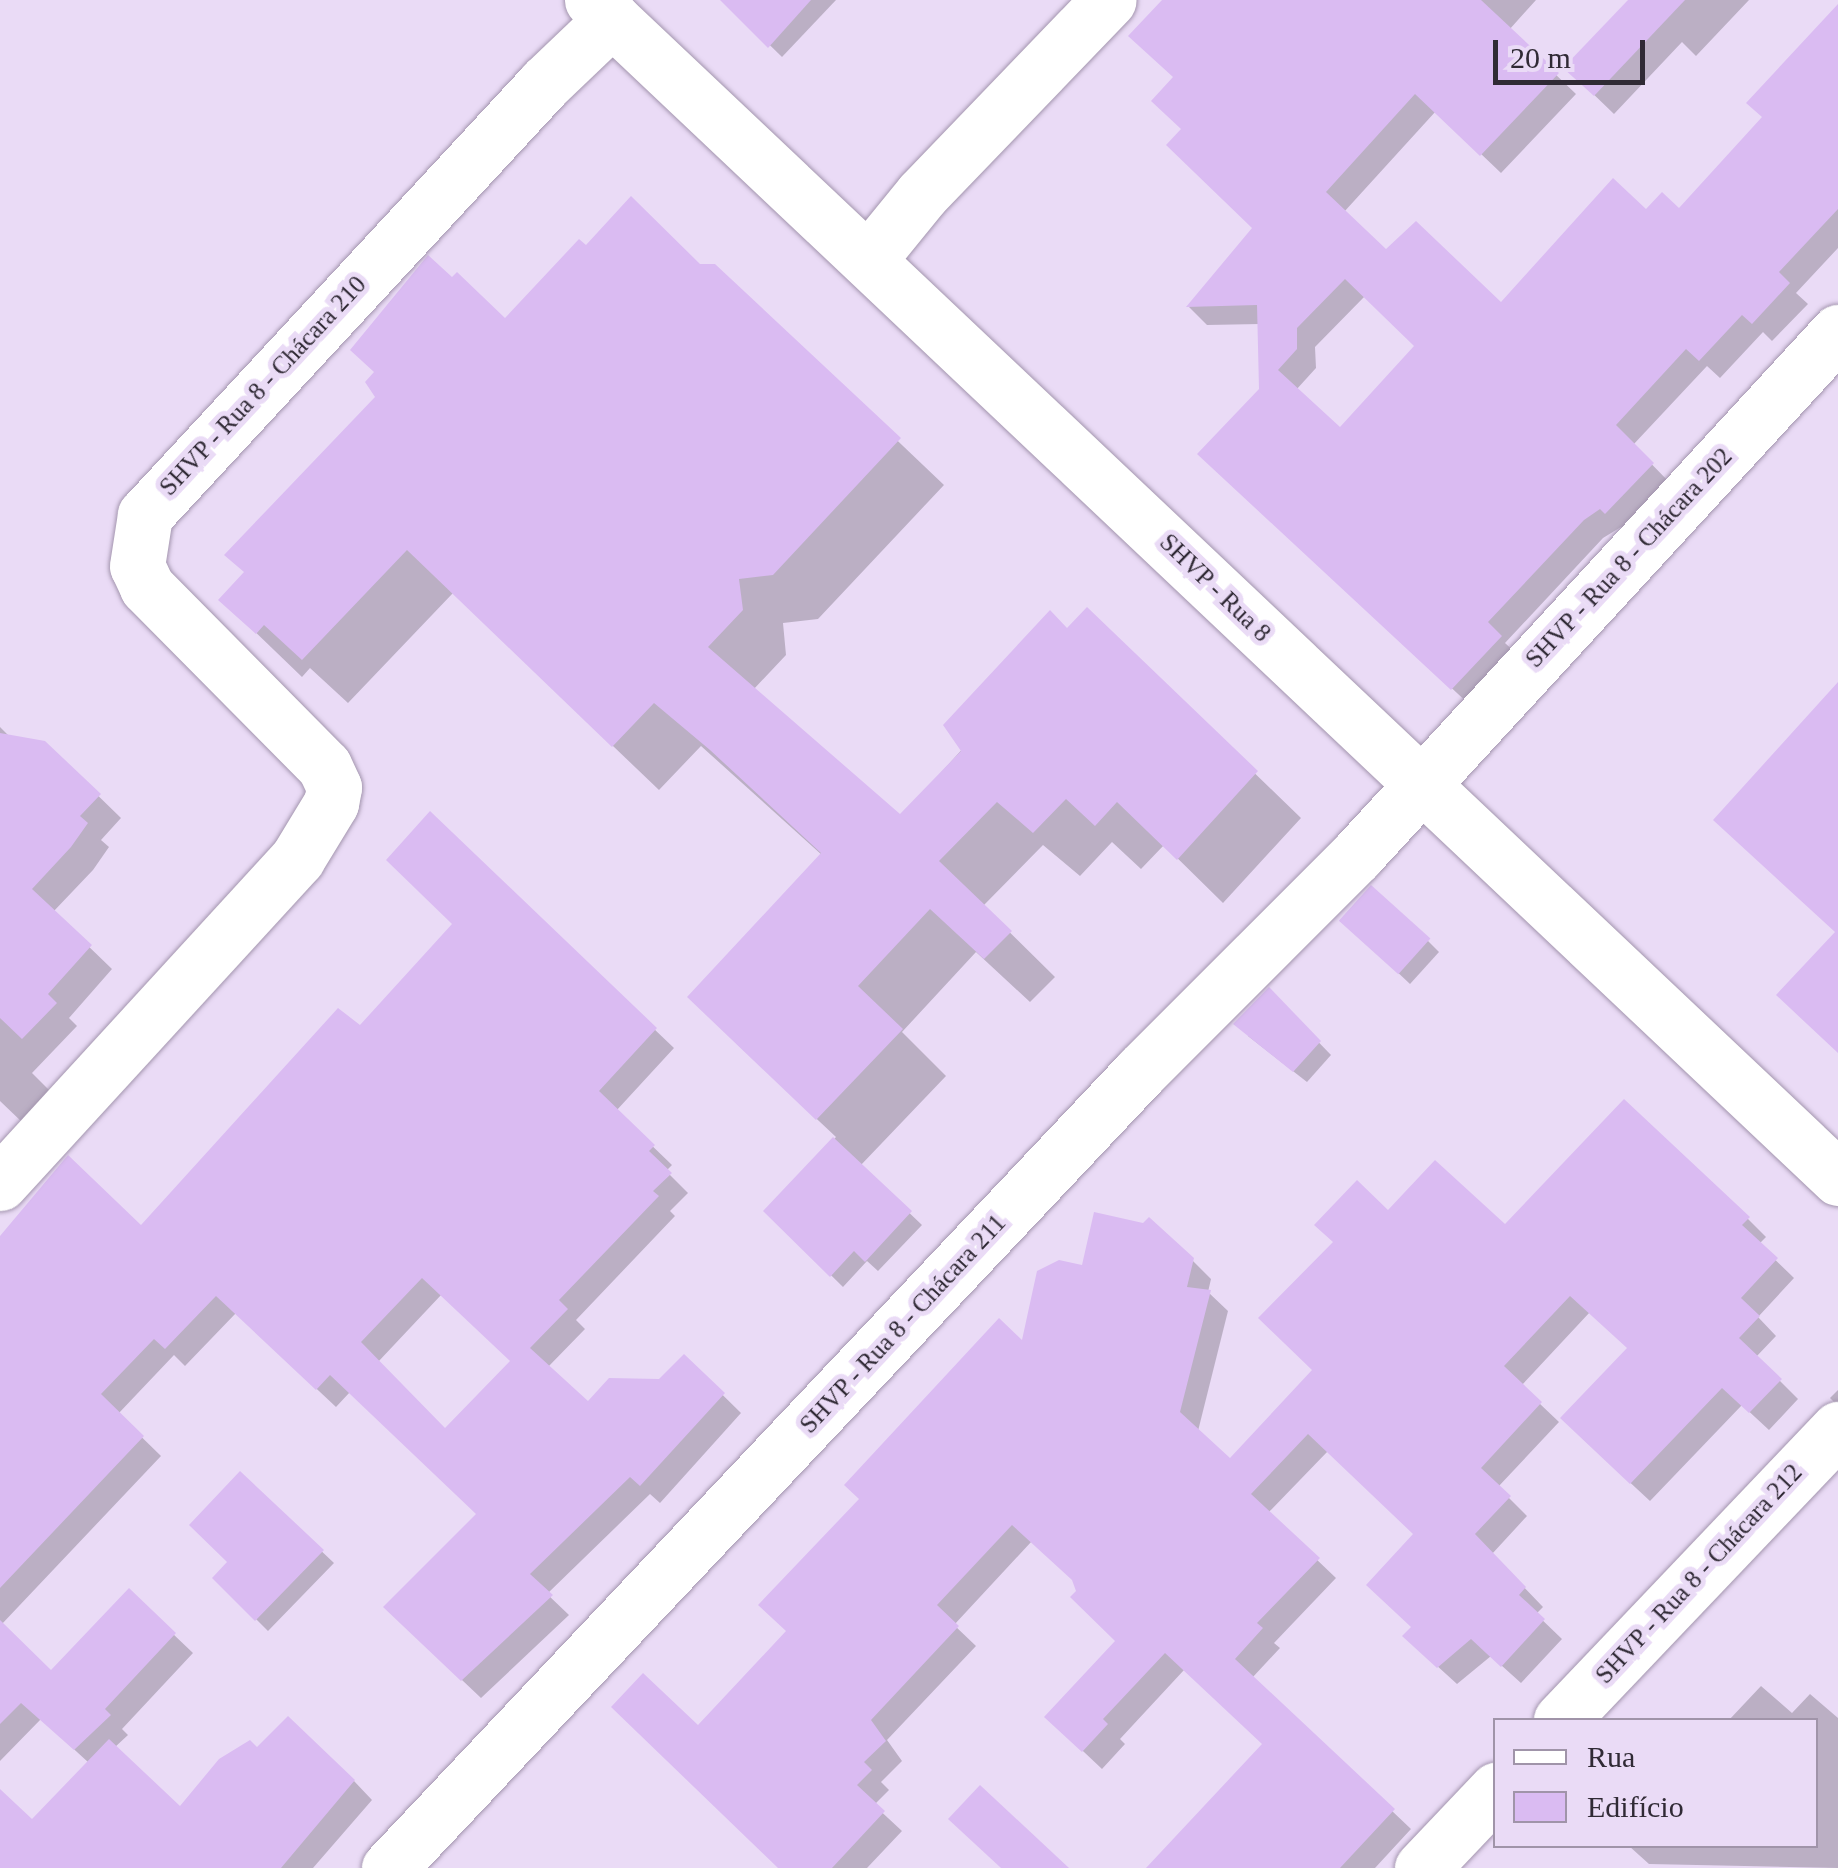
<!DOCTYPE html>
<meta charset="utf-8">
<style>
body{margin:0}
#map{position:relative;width:1838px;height:1868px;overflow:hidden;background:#eadbf6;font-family:"Times New Roman",serif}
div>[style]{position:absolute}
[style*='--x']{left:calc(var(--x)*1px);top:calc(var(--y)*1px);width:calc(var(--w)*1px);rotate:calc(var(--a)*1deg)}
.shadow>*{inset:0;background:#0003}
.building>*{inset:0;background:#dabbf2;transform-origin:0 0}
.roads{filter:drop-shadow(0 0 2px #a395ae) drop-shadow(0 0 2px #a395ae)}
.minor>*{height:55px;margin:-27.5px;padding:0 27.5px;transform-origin:27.5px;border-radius:27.5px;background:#fff}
span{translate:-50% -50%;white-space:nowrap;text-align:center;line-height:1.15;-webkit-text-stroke:10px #eadbf6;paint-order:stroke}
.street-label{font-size:25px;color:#302a35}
.legend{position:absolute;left:1493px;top:1718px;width:325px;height:130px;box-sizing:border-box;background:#eadbf6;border:2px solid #a094a9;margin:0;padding:12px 18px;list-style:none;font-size:30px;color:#302a35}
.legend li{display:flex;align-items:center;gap:20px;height:50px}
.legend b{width:50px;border:2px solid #a094a9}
.scale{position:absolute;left:1493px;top:40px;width:152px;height:45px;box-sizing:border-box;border:5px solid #302a35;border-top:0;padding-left:12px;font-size:30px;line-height:35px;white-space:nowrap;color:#302a35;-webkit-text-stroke:8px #eadbf6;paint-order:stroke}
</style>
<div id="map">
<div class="shadow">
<i style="clip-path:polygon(748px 0,836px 0,782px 57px,736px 12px)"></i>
<i style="clip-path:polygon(evenodd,1164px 0,1536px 0,1509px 30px,1576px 94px,1501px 173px,1436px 111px,1344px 212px,1386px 252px,1501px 305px,1647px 212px,1679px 211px,1765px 118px,1838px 7px,1838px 248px,1796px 293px,1808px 304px,1772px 341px,1763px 332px,1720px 378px,1707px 366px,1633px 445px,1671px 484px,1626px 532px,1621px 527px,1603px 538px,1505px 643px,1519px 656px,1472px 707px,1220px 472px,1261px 390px,1260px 324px,1207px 325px,1189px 307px,1255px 229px,1184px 130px,1164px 0,1365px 296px,1417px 346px,1340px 431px,1296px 390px,1316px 368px,1315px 347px,1365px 296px)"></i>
<i style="clip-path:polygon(1631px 0,1749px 0,1696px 56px,1682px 42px,1614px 114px,1586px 87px)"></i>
<i style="clip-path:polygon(586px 248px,714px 266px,944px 485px,818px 619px,783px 623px,786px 655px,753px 690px,900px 818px,1087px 611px,1301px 818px,1223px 903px,1164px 845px,1141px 869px,1112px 842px,1080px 876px,1043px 845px,983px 906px,1055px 977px,1030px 1002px,976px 952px,902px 1032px,946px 1076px,860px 1166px,922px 1225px,878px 1271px,867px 1261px,843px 1287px,766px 1211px,836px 1137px,735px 1042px,823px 856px,701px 746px,659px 790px,453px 593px,348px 703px,310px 668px,302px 677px,222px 600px)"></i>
<i style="clip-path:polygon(0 727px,11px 738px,44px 743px,121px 818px,101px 840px,109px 847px,93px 870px,53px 912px,112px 969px,69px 1018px,77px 1026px,32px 1073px,53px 1094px,24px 1124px,0 1101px)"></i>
<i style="clip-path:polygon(evenodd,430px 815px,674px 1048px,616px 1111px,672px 1165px,666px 1171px,688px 1193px,670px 1211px,675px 1216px,576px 1320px,585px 1329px,548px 1367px,588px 1405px,660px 1381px,684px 1357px,741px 1413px,660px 1503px,650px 1494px,547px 1594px,569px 1615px,481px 1698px,405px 1626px,479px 1514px,350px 1392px,336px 1407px,236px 1313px,185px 1366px,174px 1355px,118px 1414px,161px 1456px,1px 1625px,51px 1674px,129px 1592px,193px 1653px,122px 1729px,128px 1735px,114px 1748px,180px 1810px,257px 1751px,354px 1781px,372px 1800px,313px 1868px,0 1868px,0 1807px,32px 1822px,89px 1763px,41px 1719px,0 1761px,0 1239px,141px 1229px,360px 1029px,455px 924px,430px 815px,442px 1294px,513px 1361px,445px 1432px,378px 1362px,442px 1294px)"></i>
<i style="clip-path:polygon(1342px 920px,1428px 941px,1439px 952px,1410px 984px)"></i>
<i style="clip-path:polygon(1269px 991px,1331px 1055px,1307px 1082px,1248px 1036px)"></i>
<i style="clip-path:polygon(1389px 1213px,1505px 1228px,1748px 1219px,1766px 1237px,1759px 1244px,1794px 1278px,1758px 1317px,1776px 1336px,1756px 1357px,1798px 1399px,1769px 1430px,1742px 1405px,1650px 1501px,1581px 1437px,1630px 1349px,1590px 1312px,1521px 1386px,1559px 1422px,1498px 1487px,1527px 1516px,1492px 1554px,1543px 1607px,1536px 1614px,1562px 1639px,1521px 1683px,1491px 1656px,1457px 1684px,1424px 1654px,1414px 1627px,1416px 1535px,1328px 1451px,1268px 1513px,1336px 1578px,1274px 1643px,1280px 1648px,1252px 1678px,1411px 1829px,1375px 1868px,1149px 1868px,1265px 1744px,1184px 1670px,1120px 1739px,1125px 1744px,1102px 1769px,1066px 1735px,1119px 1641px,1075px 1581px,1032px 1541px,954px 1625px,976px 1646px,887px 1740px,902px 1761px,881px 1782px,889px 1790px,874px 1805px,902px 1831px,867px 1868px,779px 1868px,698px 1728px,789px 1631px,1084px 1268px,1192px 1260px,1211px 1279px,1208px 1292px,1228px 1311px,1198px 1431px,1230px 1462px,1316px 1370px)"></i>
<i style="clip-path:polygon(1838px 1390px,1838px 1406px,1830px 1398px)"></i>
<i style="clip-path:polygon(240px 1474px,334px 1563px,268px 1631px,215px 1578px,231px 1562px)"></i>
<i style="clip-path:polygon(1761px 1686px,1792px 1713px,1810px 1694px,1838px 1718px,1838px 1868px,1649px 1864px,1629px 1846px,1816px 1846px,1816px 1720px,1729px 1720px)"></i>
</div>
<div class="building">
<i style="clip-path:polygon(720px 0,811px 0,768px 48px)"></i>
<i style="clip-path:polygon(evenodd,1162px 0,1481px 0,1559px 73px,1480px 156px,1415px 94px,1326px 192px,1386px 249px,1416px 221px,1501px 302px,1613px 178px,1646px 209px,1662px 192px,1679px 208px,1762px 117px,1746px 103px,1838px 4px,1838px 209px,1779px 272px,1790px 283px,1752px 324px,1742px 315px,1699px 361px,1686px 349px,1616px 425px,1654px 463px,1605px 514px,1600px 509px,1584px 520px,1488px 622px,1502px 636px,1451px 690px,1197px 454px,1259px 389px,1257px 305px,1186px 307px,1252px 228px,1166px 145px,1181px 129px,1151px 101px,1173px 77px,1128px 36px,1162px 0,1345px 279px,1414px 346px,1340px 427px,1278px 370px,1297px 349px,1297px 328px,1345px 279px)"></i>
<i style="clip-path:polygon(1628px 0,1685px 0,1594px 96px,1563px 68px)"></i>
<i style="clip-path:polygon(631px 196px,700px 264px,715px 264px,901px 438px,773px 575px,739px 579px,743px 610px,708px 647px,900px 814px,961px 751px,943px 725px,1050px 610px,1067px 628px,1087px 607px,1258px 771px,1177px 860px,1117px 802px,1095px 826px,1066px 799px,1033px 833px,997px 802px,939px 861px,1012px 931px,984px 959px,930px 909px,858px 986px,903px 1029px,816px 1120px,687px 997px,821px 853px,710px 750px,654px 703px,612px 747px,407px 550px,302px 660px,264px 625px,256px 634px,218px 600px,244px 572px,224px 555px,375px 397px,365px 382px,374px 372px,350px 350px,428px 255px,452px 277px,457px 272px,505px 318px,579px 239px,586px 245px)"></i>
<i style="clip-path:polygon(1838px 682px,1838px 1053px,1776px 995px,1835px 932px,1713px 820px)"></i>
<i style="clip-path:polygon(0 733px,45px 741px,101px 794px,80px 816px,88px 823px,71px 847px,32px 889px,92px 945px,48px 994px,57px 1003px,22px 1039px,0 1018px)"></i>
<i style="clip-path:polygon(evenodd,430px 811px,657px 1028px,599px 1091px,655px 1145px,649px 1151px,672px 1173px,653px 1191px,659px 1196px,559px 1300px,568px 1309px,530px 1348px,588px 1401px,609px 1378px,659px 1379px,684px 1354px,725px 1393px,640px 1486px,630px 1477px,530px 1574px,553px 1595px,461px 1681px,383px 1607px,476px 1514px,330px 1375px,316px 1390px,216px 1296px,165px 1349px,154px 1339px,101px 1394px,144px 1436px,0 1588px,0 1236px,68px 1155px,141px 1225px,338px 1008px,360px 1025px,452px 924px,386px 860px,430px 811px,422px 1278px,510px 1361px,445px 1428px,361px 1342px,422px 1278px)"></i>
<i style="left:1371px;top:885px;width:80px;height:48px;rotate:42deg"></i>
<i style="clip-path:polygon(1269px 987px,1321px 1041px,1293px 1072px,1233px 1024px)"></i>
<i style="clip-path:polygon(1624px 1099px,1750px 1217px,1742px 1225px,1778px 1258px,1741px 1298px,1760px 1316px,1739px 1338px,1782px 1379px,1749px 1413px,1722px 1388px,1630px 1484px,1560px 1418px,1627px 1348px,1570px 1296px,1504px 1366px,1542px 1402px,1481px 1468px,1511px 1496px,1475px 1534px,1526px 1587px,1519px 1595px,1545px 1619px,1501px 1667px,1471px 1639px,1437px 1668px,1402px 1636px,1411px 1627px,1366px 1585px,1413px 1534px,1308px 1434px,1251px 1494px,1320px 1558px,1257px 1623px,1263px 1628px,1235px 1659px,1395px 1809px,1340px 1868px,1146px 1868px,1262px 1744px,1165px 1653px,1103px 1719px,1108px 1724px,1082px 1752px,1044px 1717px,1115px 1641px,1070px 1597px,1076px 1591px,1072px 1580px,1012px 1525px,937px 1605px,959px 1626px,871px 1720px,886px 1741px,864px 1762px,872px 1770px,857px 1785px,885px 1811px,832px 1868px,778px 1868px,611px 1707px,643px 1673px,698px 1725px,786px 1631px,758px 1605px,859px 1499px,844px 1485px,999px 1318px,1022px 1340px,1037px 1271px,1059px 1260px,1082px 1265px,1094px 1212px,1143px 1223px,1149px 1217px,1194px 1258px,1187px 1287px,1211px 1290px,1180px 1412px,1230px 1458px,1312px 1370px,1258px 1318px,1333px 1242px,1314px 1225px,1357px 1180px,1388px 1210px,1435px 1160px,1505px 1224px)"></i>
<i style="clip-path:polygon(833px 1137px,912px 1211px,865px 1262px,854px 1251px,830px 1277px,763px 1211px)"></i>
<i style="clip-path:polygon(240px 1471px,324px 1550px,255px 1621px,212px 1578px,227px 1562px,189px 1525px)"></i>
<i style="clip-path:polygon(129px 1588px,176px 1633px,105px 1709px,111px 1715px,74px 1750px,21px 1703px,0 1724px,0 1620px,51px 1670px)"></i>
<i style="clip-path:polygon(288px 1716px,355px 1780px,281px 1868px,0 1868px,0 1789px,32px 1819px,109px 1739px,180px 1806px,219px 1759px,250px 1740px,257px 1747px)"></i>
<i style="clip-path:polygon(980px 1785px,1069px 1868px,1001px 1868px,948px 1819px)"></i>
</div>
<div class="roads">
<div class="minor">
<i style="--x:592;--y:0;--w:1715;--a:43.39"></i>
<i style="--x:869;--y:259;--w:84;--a:-50.8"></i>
<i style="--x:922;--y:194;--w:269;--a:-46.1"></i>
<i style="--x:0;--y:1183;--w:440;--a:-47.5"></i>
<i style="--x:297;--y:859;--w:66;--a:-58.7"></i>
<i style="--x:331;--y:803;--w:16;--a:-79"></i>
<i style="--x:334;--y:787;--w:23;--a:-115"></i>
<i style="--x:324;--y:766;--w:252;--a:-134.7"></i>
<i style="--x:147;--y:587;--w:23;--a:-115"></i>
<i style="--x:137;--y:566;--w:52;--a:-81.1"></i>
<i style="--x:145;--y:515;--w:589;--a:-47.2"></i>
<i style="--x:545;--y:83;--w:93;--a:-43.7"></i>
<i style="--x:1561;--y:1720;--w:402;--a:-46.4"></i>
<i style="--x:389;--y:1868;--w:1096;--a:-46.66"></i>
<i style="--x:1141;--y:1071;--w:304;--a:-45"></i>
<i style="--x:1356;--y:856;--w:712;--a:-47.39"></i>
<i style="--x:1422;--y:1868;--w:108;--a:-46.5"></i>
</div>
</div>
<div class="street-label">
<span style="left:263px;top:386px;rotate:-47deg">SHVP - Rua 8 - Chácara 210</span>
<span style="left:1629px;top:558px;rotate:-47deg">SHVP - Rua 8 - Chácara 202</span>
<span style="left:1215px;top:588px;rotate:44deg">SHVP - Rua 8</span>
<span style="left:903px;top:1324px;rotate:-47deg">SHVP - Rua 8 - Chácara 211</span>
<span style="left:1699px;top:1574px;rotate:-47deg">SHVP - Rua 8 - Chácara 212</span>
</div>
<ul class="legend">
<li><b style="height:12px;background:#fff"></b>Rua</li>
<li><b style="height:28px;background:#dabbf2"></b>Edifício</li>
</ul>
<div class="scale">20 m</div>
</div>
